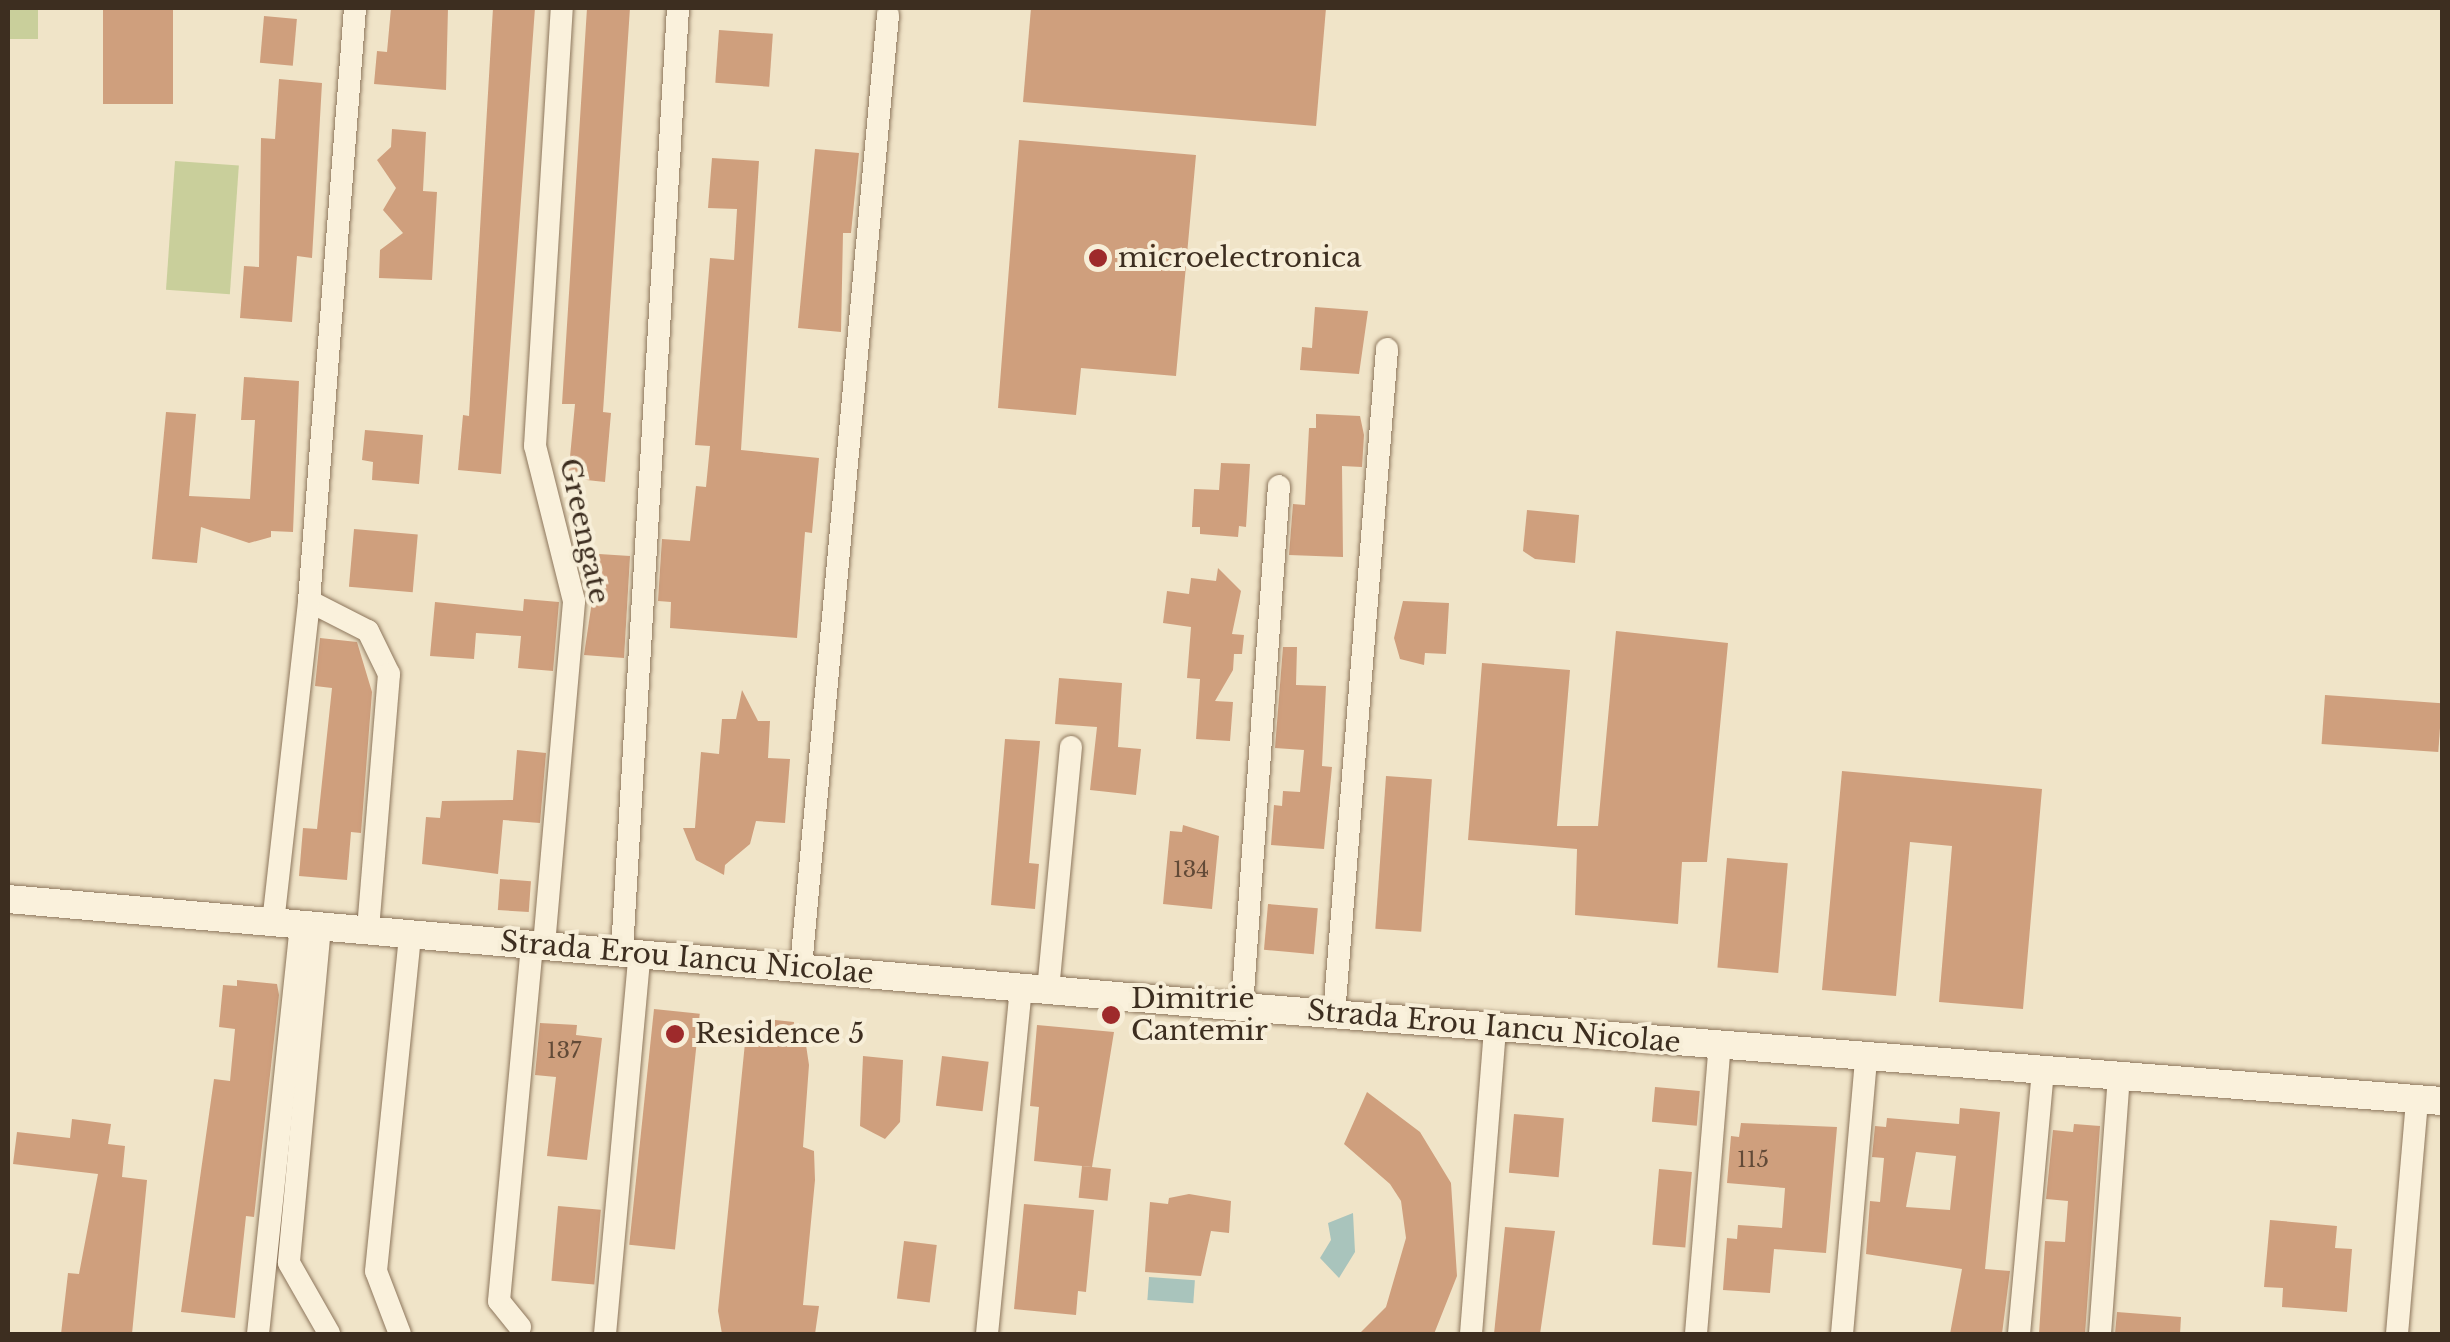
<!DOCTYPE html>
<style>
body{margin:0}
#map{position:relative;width:2450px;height:1342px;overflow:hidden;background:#f0e4c8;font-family:"Libre Baskerville",serif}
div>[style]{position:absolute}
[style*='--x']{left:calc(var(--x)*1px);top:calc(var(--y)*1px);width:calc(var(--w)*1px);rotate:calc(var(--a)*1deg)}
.green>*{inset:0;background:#c9cf9b;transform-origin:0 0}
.water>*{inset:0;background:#a9c4bc;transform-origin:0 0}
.building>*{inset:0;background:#cf9f7d;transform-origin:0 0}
.roads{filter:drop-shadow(0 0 2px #8d765c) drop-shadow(0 0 2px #8d765c)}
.minor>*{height:22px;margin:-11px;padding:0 11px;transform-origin:11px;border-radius:11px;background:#faf1dc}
.tertiary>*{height:28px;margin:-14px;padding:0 14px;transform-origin:14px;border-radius:14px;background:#faf1dc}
.dots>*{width:28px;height:28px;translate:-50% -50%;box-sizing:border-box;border:5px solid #f7eed8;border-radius:50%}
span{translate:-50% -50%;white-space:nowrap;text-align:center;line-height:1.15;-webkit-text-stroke:8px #f7eed8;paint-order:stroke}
.number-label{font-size:22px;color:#624a37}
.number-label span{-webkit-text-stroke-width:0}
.poi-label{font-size:28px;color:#3d2e20}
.left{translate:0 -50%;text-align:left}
.street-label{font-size:28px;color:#3d2e20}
.frame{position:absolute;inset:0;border:10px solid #3d2e20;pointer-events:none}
</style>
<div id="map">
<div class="green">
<i style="left:8px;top:8px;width:30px;height:31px"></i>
<i style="left:175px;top:161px;width:64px;height:129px;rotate:4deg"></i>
</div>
<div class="water">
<i style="clip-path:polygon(1353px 1213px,1355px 1252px,1339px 1278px,1320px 1258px,1331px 1240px,1328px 1223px)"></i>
<i style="left:1149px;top:1277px;width:46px;height:23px;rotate:4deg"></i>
</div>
<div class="building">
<i style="left:103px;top:8px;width:70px;height:96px"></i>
<i style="clip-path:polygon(391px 8px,448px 8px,446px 90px,374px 84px,377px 51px,387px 52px)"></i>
<i style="clip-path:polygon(493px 8px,535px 8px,501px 474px,458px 470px,463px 415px,469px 416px)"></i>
<i style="clip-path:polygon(587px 8px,630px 8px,603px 412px,611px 413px,605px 482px,568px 478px,575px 404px,562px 404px)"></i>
<i style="clip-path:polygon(1031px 8px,1326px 8px,1316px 126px,1023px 102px)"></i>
<i style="left:264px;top:16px;width:33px;height:47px;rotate:5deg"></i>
<i style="left:719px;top:30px;width:54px;height:53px;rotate:4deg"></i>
<i style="clip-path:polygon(279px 79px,322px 83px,312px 258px,297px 256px,292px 322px,240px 318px,244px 266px,259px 267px,261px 138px,275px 139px)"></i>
<i style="clip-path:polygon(392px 129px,426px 132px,423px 191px,437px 192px,432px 280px,379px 278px,380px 250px,403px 233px,383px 210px,396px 188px,377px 160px,391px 147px)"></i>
<i style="clip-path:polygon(1019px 140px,1196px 155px,1176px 376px,1081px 368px,1076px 415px,998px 408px)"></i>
<i style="clip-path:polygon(815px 149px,859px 153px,851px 233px,843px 233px,841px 332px,798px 328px)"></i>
<i style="clip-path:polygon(712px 158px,759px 161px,741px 450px,819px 458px,812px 533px,805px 532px,797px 638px,670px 628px,671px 602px,658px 601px,662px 539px,690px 541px,696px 486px,706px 487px,710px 446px,695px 445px,710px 258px,734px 260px,737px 209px,708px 208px)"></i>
<i style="clip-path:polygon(1315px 307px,1368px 311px,1359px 374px,1300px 370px,1302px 347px,1312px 348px)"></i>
<i style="clip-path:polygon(244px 377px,299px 381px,293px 532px,271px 531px,271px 537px,249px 543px,201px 527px,197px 563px,152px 559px,166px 412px,196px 414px,189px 496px,250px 499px,255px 420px,241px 420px)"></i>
<i style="clip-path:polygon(1316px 414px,1360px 416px,1364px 435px,1362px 467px,1342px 466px,1343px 557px,1289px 555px,1293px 504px,1305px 505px,1309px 428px,1316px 428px)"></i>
<i style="clip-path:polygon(365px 430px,423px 435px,419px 484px,372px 480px,373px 462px,362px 460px)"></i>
<i style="clip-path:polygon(1221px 463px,1250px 464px,1246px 527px,1239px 526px,1238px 537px,1200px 534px,1200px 527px,1192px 527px,1194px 489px,1219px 490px)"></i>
<i style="clip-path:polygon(1527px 510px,1579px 515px,1575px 563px,1535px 559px,1523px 551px)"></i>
<i style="left:354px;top:529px;width:64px;height:58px;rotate:5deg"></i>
<i style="clip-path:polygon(599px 554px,630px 556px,624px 658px,584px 655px)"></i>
<i style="clip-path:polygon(1218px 568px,1241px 591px,1232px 634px,1244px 635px,1242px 654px,1234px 654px,1233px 670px,1215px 701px,1233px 702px,1230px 741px,1196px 739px,1200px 679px,1187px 678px,1191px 627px,1163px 623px,1167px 591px,1189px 594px,1191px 578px,1216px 581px)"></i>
<i style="clip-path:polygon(524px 599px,559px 602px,553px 671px,518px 668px,521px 636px,476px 633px,474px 659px,430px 656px,435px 602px,523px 611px)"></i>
<i style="clip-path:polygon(1403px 601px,1449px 603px,1446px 654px,1425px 653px,1424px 665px,1400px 659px,1394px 638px)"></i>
<i style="clip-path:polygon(1616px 631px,1728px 643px,1707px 862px,1682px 862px,1678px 924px,1575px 915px,1577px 849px,1468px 840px,1482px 663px,1570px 670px,1557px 826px,1598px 826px)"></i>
<i style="clip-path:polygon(320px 638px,357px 642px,372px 692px,361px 833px,351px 832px,347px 880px,299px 876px,303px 828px,317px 829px,332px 688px,315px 686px)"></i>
<i style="clip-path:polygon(1283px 647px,1297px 647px,1296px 685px,1326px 686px,1322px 766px,1332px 767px,1324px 849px,1271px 845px,1274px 805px,1282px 806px,1283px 791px,1300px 792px,1304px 750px,1275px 748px)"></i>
<i style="clip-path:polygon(1059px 678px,1122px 683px,1118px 747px,1141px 749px,1136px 795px,1090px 790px,1097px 727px,1055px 724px)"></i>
<i style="clip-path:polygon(742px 690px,758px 721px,770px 721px,768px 758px,790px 759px,785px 823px,756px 821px,750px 844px,725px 865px,724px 875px,696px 860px,683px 828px,695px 828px,701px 752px,719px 754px,722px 719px,736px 719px)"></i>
<i style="left:2325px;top:695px;width:117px;height:49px;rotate:4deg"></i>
<i style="clip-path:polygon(1005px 739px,1040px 741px,1029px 863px,1039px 864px,1035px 909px,991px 905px)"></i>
<i style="clip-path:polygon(517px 750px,546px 753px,540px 823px,503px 820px,498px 874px,422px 864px,426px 817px,440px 818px,442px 801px,513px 800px)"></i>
<i style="clip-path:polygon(1842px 771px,2042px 789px,2023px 1009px,1939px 1002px,1952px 846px,1910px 842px,1896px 996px,1822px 990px)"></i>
<i style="left:1386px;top:776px;width:46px;height:153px;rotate:4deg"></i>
<i style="clip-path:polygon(1183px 825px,1219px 836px,1212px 909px,1163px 904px,1170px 831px,1182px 832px)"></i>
<i style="left:1727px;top:858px;width:61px;height:110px;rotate:5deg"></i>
<i style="left:500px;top:879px;width:31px;height:31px;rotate:4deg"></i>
<i style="left:1268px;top:904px;width:50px;height:46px;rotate:5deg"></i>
<i style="clip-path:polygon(237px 980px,277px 984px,279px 995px,254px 1217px,246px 1216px,235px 1318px,181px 1312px,214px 1079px,230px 1081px,235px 1029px,219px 1027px,223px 985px,237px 986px)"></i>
<i style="left:654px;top:1009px;width:46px;height:237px;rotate:6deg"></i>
<i style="clip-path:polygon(766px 1019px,794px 1022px,792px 1043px,806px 1045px,809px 1065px,803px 1147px,814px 1151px,815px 1180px,803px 1305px,819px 1306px,815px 1334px,722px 1334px,718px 1311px,746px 1033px,765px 1034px)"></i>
<i style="clip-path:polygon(540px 1023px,577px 1025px,576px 1035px,602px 1038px,587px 1160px,547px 1156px,556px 1077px,535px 1075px)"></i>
<i style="clip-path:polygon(1037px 1025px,1114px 1032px,1092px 1167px,1034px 1161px,1039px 1107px,1030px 1106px)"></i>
<i style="clip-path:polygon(863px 1056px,903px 1060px,900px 1122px,885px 1139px,860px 1126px)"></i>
<i style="left:942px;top:1056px;width:47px;height:50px;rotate:7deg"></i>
<i style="left:1655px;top:1087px;width:45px;height:35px;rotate:5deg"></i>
<i style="clip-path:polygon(1367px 1092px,1420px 1132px,1451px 1183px,1457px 1276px,1434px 1334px,1359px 1334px,1386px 1307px,1406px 1238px,1401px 1201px,1390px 1184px,1344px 1144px)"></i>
<i style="clip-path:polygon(evenodd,1960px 1108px,2000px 1112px,1985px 1269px,2010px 1271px,2002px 1334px,1950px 1334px,1962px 1269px,1866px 1254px,1870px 1201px,1880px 1202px,1884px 1158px,1872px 1157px,1875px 1126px,1886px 1127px,1887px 1118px,1959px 1124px,1960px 1108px,1916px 1152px,1956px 1156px,1950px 1210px,1906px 1207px,1916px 1152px)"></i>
<i style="left:1514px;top:1114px;width:50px;height:59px;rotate:5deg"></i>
<i style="clip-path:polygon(72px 1119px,111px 1124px,108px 1144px,125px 1146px,122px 1177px,147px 1180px,132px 1334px,61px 1334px,68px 1273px,79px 1274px,98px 1174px,13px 1164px,17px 1132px,70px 1138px)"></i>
<i style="clip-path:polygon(1741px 1123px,1837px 1127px,1826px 1253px,1774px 1249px,1770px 1293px,1723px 1290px,1727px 1238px,1737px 1239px,1738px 1225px,1782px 1228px,1785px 1188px,1727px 1183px,1731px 1136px,1739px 1137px)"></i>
<i style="clip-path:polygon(2074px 1124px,2100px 1126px,2085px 1334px,2039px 1334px,2045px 1241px,2065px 1242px,2068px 1201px,2046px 1199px,2053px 1130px,2073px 1132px)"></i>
<i style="left:1082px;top:1166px;width:29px;height:32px;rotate:6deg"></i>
<i style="left:1659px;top:1169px;width:33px;height:76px;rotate:5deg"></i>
<i style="clip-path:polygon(1189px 1194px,1231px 1201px,1229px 1233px,1211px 1231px,1201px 1276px,1145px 1272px,1150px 1202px,1168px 1204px,1169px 1198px)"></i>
<i style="clip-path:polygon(1024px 1204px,1094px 1210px,1086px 1292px,1078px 1291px,1076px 1315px,1014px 1309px)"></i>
<i style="left:558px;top:1206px;width:43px;height:75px;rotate:5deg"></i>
<i style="clip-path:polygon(2270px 1220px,2337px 1226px,2335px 1248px,2352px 1249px,2347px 1312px,2282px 1307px,2283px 1288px,2264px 1287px)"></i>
<i style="clip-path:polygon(1505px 1227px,1555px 1231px,1540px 1334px,1494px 1334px)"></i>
<i style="left:904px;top:1241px;width:33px;height:58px;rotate:7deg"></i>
<i style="clip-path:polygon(2117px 1312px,2181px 1317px,2180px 1334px,2115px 1334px)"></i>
</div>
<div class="roads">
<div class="minor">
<i style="--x:309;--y:601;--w:66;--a:27"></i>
<i style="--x:368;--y:631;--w:48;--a:64"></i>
<i style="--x:389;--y:674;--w:258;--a:94.7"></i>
<i style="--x:273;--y:923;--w:324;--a:-83.6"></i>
<i style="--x:309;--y:601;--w:595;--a:-85.56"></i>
<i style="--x:320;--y:927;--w:337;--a:95.3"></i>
<i style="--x:289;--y:1263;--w:81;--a:60.3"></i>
<i style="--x:544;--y:945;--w:345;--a:-85"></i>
<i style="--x:574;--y:601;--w:160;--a:-104.1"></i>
<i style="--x:535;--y:446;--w:439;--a:-86.5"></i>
<i style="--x:622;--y:951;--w:945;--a:-86.6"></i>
<i style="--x:801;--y:967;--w:956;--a:-84.78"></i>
<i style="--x:1048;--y:990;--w:244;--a:-84.6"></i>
<i style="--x:1242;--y:1007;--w:522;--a:-85.94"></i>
<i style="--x:1334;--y:1015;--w:668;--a:-85.45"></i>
<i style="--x:520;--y:1327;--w:33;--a:-129"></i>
<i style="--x:499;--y:1301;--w:359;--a:-84.7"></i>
<i style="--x:258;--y:1334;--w:411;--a:-84"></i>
<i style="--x:400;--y:1334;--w:67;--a:-110.9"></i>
<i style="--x:376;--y:1271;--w:338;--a:-84.2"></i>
<i style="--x:605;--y:1334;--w:383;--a:-84.8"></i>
<i style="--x:987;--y:1334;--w:348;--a:-84.4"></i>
<i style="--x:1471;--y:1334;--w:308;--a:-85.5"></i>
<i style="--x:1696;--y:1334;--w:290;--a:-85.3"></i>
<i style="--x:1842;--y:1334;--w:278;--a:-85"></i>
<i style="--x:2019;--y:1334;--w:264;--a:-84.8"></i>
<i style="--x:2100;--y:1334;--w:258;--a:-85.8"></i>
<i style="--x:2397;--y:1334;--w:236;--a:-85.1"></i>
</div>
<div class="tertiary">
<i style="--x:8;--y:899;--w:1239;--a:5"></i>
<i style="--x:1242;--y:1007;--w:1204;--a:4.48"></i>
</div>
</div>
<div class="dots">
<i style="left:1098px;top:258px;background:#9e2a2b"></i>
<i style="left:1111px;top:1015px;background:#9e2a2b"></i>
<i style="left:675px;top:1034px;background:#9e2a2b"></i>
</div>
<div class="number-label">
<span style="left:1191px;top:870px">134</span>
<span style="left:564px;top:1051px">137</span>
<span style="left:1753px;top:1160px">115</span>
</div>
<div class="poi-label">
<span class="left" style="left:1118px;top:258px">microelectronica</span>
<span class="left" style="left:1131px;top:1015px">Dimitrie<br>Cantemir</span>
<span class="left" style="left:695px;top:1034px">Residence 5</span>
</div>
<div class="street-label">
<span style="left:584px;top:531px;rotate:78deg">Greengate</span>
<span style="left:687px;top:958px;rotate:5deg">Strada Erou Iancu Nicolae</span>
<span style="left:1494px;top:1027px;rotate:5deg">Strada Erou Iancu Nicolae</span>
</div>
<div class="frame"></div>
</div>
